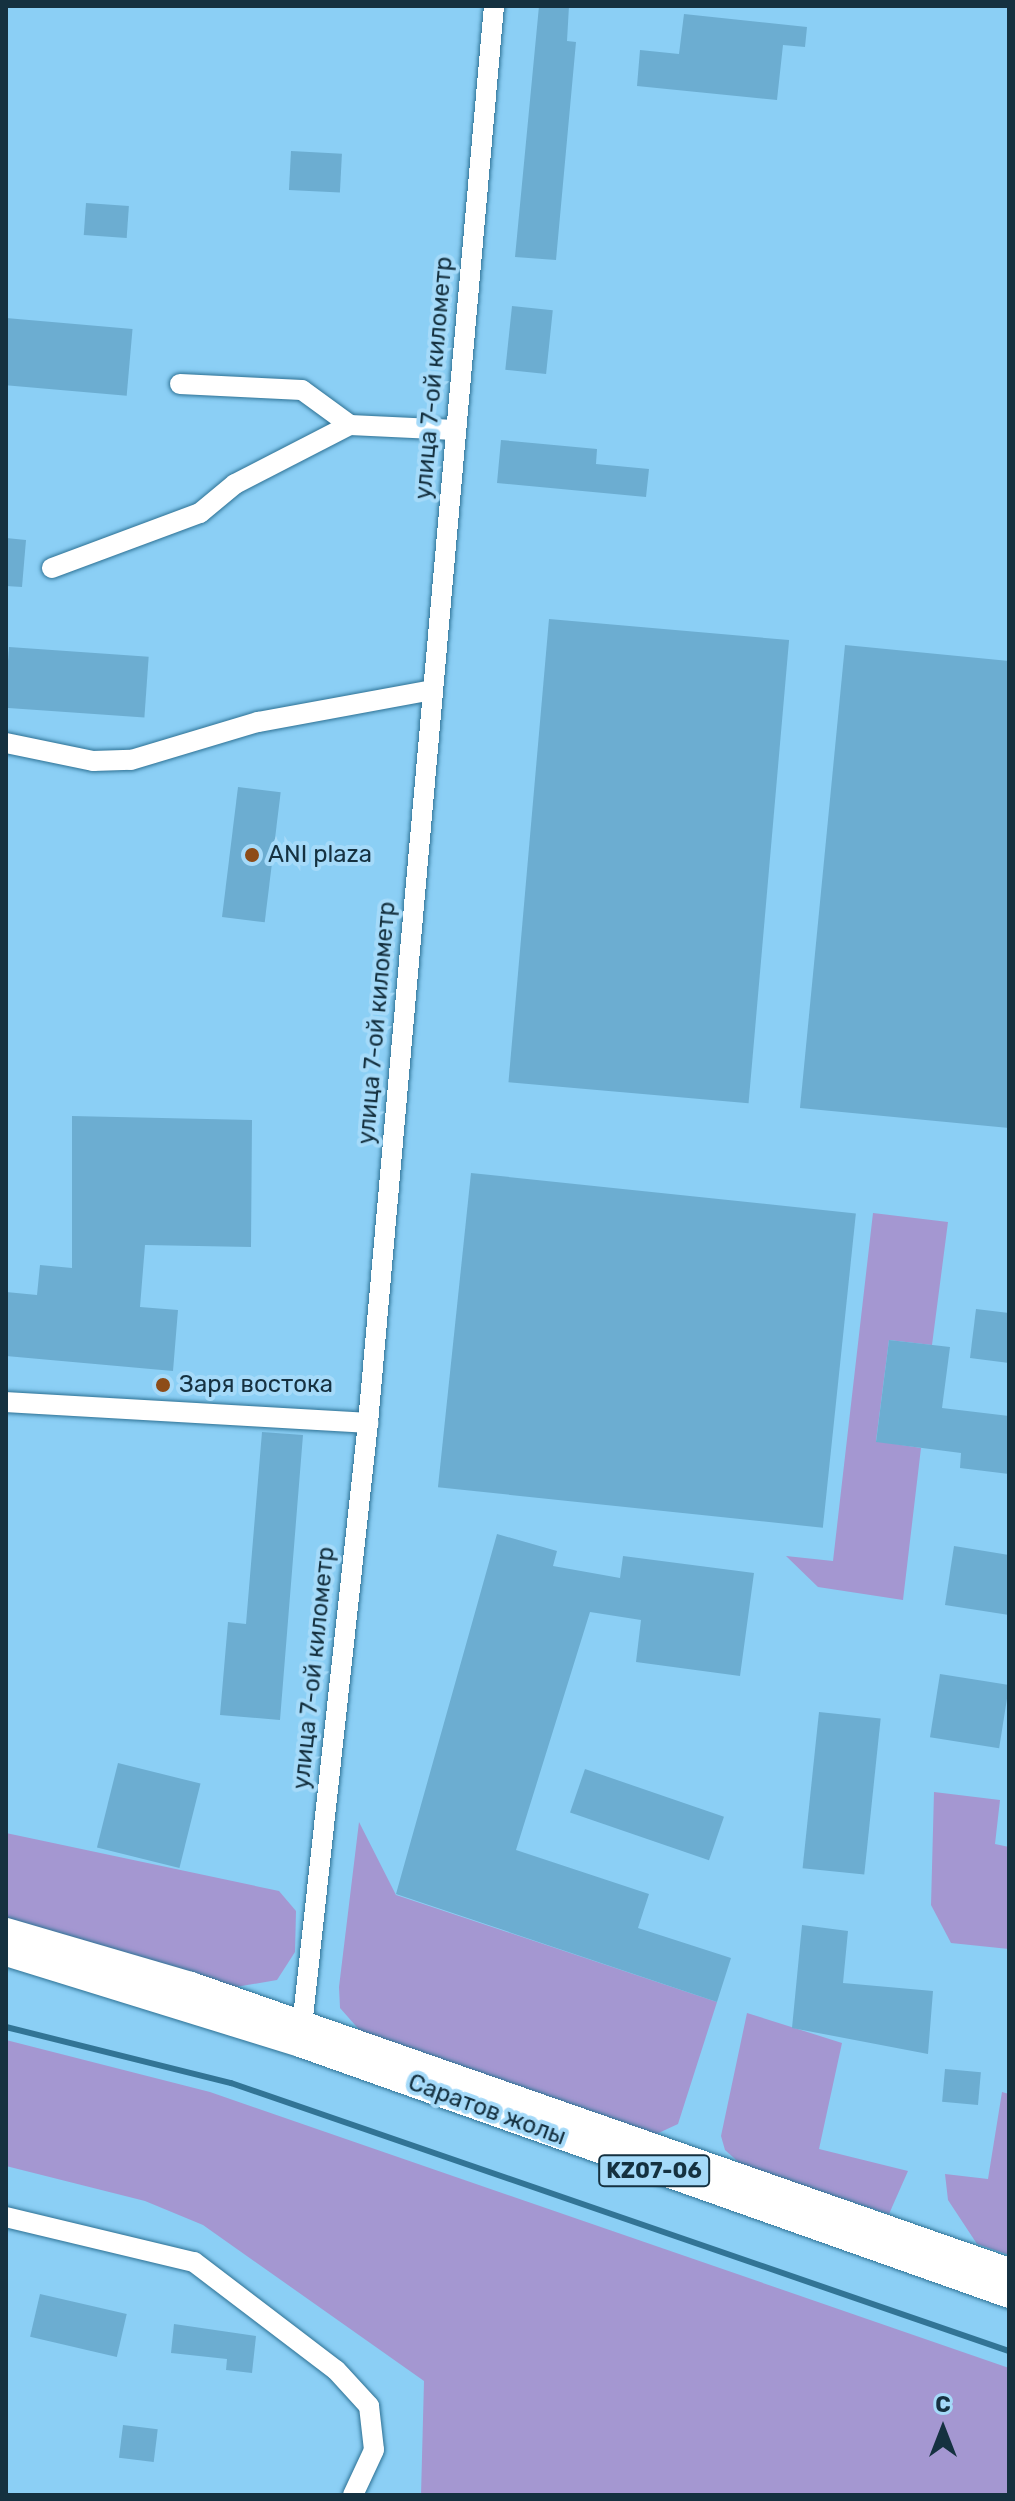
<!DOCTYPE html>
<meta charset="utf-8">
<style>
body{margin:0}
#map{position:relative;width:1015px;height:2501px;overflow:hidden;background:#8bcff5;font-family:Rubik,sans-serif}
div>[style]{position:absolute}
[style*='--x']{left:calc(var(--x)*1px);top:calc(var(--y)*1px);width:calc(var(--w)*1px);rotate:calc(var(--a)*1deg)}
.green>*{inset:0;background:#a497d1}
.stream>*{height:6px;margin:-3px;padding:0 3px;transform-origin:3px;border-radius:3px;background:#327495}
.building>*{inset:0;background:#6cadd1;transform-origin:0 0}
.roads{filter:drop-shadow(0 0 2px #2d7194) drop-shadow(0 0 2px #2d7194)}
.minor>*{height:20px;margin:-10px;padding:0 10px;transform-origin:10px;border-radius:10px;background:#fff}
.major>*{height:26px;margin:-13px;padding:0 13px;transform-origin:13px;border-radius:13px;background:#fff}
.dots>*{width:22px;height:22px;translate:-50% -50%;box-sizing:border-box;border:4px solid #a5daf9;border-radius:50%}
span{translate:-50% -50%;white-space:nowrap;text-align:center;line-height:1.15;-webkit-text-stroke:8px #a5daf9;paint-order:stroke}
.shield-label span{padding:2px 6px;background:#a5daf9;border:2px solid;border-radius:6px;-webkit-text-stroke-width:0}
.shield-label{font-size:22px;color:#153140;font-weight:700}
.street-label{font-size:24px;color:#153140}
.poi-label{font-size:24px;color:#153140}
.left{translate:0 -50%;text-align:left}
.frame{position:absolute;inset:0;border:8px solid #153140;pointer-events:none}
.north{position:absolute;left:903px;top:2389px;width:80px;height:80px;-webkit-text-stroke:6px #a5daf9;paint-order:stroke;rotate:0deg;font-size:22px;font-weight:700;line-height:32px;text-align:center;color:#153140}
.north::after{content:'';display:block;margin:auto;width:28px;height:36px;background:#153140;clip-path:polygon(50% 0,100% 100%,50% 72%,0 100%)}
</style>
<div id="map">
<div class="green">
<i style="clip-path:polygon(873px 1213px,948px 1222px,932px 1345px,889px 1340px,876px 1441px,921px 1448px,903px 1600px,818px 1587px,786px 1556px,833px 1561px)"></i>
<i style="clip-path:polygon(934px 1792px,1000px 1800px,995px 1844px,1009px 1847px,1009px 1949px,951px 1943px,931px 1905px)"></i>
<i style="clip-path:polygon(359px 1822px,396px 1895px,717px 2002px,678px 2124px,652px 2136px,363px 2034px,340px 2008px,339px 1987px)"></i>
<i style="clip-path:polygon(6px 1833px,279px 1891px,296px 1911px,295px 1952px,277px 1980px,230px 1988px,6px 1918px)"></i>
<i style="clip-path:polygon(747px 2013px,842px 2043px,819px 2149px,908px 2171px,889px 2214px,743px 2166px,725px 2150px,721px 2136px)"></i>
<i style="clip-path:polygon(6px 2040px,210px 2092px,1009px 2368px,1009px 2495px,421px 2495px,424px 2381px,203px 2225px,145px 2201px,6px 2166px)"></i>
<i style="clip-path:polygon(1002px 2092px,1009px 2094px,1009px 2255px,977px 2244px,948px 2200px,945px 2174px,988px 2179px)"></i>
</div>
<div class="stream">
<i style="--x:6;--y:2027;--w:232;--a:14"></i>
<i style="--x:231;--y:2083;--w:823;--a:19.01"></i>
</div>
<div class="building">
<i style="clip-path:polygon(539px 6px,569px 6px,567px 41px,576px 42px,556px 260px,515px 257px)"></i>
<i style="clip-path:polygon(684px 14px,807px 27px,805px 47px,783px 45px,777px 100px,637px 86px,640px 50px,679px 54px)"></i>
<i style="left:291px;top:151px;width:51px;height:39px;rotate:3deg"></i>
<i style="left:86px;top:203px;width:43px;height:32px;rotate:4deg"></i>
<i style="left:512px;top:306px;width:41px;height:64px;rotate:6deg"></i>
<i style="left:6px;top:318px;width:127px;height:67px;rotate:5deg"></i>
<i style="clip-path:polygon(501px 440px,597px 449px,596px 464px,649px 469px,646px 497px,497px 483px)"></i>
<i style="clip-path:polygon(6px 538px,26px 540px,22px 587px,6px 586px)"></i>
<i style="left:549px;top:619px;width:241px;height:465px;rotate:5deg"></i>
<i style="clip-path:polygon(845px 645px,1009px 661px,1009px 1128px,800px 1108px)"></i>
<i style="left:9px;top:647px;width:140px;height:61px;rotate:4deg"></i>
<i style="left:238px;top:787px;width:43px;height:131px;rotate:7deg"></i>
<i style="clip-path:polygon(72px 1116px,252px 1120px,251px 1247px,145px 1245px,140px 1307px,178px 1310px,173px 1371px,6px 1356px,6px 1292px,37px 1295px,40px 1265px,72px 1268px)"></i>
<i style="left:471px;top:1173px;width:387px;height:316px;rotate:6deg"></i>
<i style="clip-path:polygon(976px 1309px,1009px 1313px,1009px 1363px,970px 1358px)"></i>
<i style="clip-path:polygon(889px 1340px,950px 1347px,942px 1408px,1009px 1416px,1009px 1474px,960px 1468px,961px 1453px,876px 1442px)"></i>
<i style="clip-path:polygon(262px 1432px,303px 1435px,280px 1720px,220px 1715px,228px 1622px,246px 1624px)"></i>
<i style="clip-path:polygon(497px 1534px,557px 1551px,553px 1566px,620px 1578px,623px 1556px,754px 1573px,740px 1676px,636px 1662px,641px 1620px,590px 1612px,516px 1850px,649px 1894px,638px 1928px,731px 1958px,717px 2002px,396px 1894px)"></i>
<i style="clip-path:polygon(954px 1546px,1009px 1555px,1009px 1615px,945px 1605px)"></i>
<i style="left:940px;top:1674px;width:70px;height:64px;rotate:9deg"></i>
<i style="left:819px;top:1712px;width:62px;height:157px;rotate:6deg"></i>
<i style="left:118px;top:1763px;width:85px;height:87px;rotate:14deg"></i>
<i style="left:585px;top:1769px;width:147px;height:46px;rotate:19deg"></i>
<i style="clip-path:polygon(802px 1925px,848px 1931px,843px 1983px,933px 1991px,928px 2054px,792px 2028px)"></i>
<i style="left:945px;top:2069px;width:36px;height:33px;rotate:5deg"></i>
<i style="left:40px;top:2294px;width:89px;height:44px;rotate:13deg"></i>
<i style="clip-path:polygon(174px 2324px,256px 2336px,252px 2373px,226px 2370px,227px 2359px,171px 2353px)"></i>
<i style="left:123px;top:2425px;width:35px;height:33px;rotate:7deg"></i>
</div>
<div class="roads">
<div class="minor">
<i style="--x:180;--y:384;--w:122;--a:2.8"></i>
<i style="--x:302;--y:390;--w:59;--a:36.1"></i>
<i style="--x:350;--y:425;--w:105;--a:2.7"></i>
<i style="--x:52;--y:568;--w:158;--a:-20.4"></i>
<i style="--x:200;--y:513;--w:45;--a:-39.6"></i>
<i style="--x:235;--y:484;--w:129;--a:-27.2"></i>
<i style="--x:6;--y:743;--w:89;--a:11.7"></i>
<i style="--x:93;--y:761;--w:38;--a:-2"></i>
<i style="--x:131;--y:760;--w:133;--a:-16.7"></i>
<i style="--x:258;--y:722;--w:177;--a:-10.4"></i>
<i style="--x:6;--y:1402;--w:363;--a:3.3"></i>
<i style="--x:301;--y:2036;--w:617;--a:-83.76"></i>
<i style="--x:368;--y:1423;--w:1423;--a:-84.92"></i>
<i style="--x:6;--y:2217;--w:193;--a:13.5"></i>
<i style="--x:194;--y:2262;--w:178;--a:37.3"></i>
<i style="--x:336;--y:2370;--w:49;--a:47.5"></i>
<i style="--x:369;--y:2406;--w:44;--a:83.5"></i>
<i style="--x:374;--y:2450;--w:50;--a:115"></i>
</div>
<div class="major">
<i style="--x:6;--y:1931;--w:193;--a:16.3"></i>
<i style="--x:191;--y:1985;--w:867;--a:19.27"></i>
<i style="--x:6;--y:1953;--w:308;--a:17.2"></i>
<i style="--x:300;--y:2044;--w:752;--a:19.49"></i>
</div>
</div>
<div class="dots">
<i style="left:252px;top:855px;background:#8d4c18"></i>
<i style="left:163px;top:1385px;background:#8d4c18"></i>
</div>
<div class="shield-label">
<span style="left:654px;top:2171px">KZ07-06</span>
</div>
<div class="street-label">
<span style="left:434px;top:378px;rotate:-85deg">улица 7-ой километр</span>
<span style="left:377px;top:1023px;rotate:-85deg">улица 7-ой километр</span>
<span style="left:314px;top:1668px;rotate:-84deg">улица 7-ой километр</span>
<span style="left:487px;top:2110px;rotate:20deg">Саратов жолы</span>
</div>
<div class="poi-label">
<span class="left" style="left:268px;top:855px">ANI plaza</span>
<span class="left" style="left:179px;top:1385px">Заря востока</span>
</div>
<div class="frame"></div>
<div class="north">С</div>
</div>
